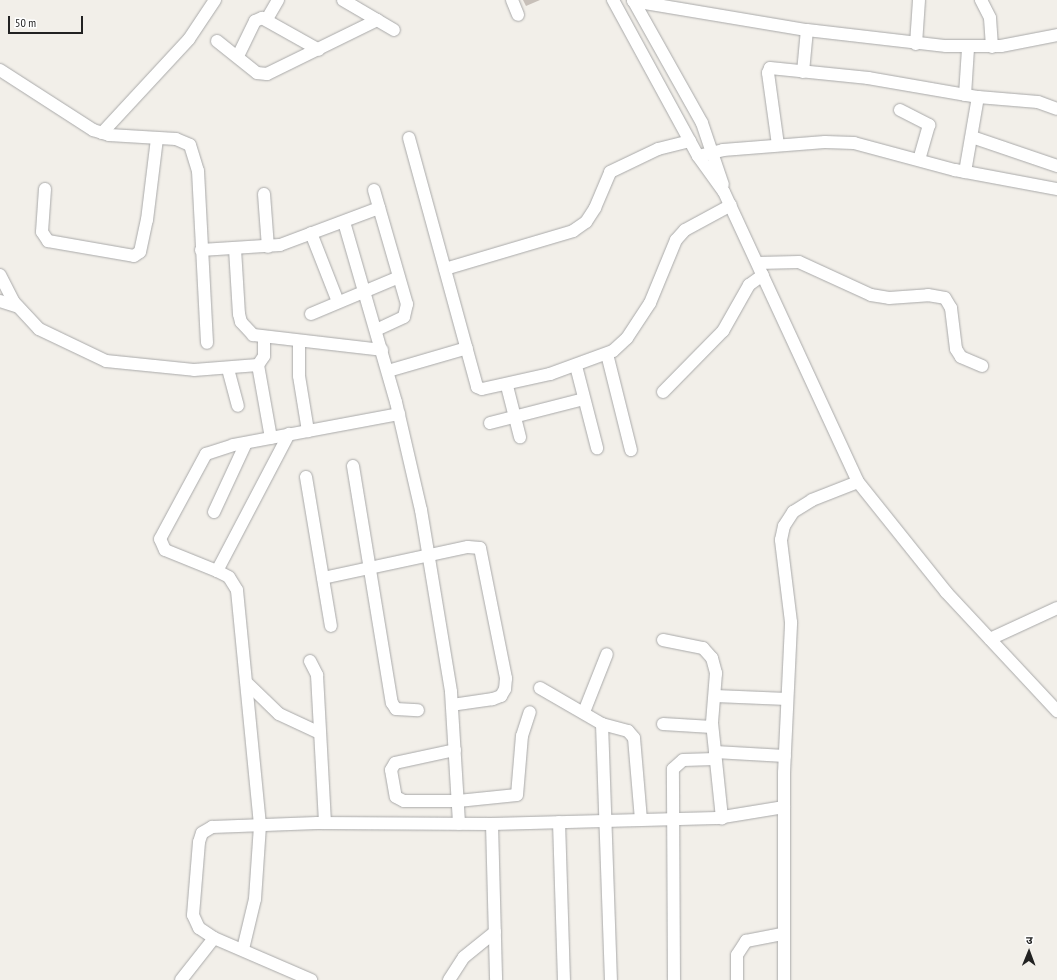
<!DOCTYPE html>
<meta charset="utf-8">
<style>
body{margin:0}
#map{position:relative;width:1057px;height:980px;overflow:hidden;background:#f2efe9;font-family:"PT Sans Narrow","Noto Sans Devanagari",sans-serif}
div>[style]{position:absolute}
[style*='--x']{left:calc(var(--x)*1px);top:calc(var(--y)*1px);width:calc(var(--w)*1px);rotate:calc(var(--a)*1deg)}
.building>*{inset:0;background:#c7bfb8}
.roads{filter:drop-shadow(0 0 1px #a9a9a9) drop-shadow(0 0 1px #a9a9a9)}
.minor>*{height:12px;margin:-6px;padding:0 6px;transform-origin:6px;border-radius:6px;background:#fff}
span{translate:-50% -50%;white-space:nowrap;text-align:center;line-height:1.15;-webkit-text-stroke:3px #fff;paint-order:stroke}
.north{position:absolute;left:1009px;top:932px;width:40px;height:40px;-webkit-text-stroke:3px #fff;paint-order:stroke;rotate:1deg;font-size:11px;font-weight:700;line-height:16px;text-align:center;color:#222}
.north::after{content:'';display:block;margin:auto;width:14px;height:18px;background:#222;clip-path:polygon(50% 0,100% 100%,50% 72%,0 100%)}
.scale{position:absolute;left:8px;top:16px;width:75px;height:18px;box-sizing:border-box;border:2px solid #222;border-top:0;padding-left:5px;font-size:12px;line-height:14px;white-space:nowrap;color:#222;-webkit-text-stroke:3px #fff;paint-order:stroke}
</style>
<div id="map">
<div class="building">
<i style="clip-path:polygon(523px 0,540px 0,526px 6px)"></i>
</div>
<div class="roads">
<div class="minor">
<i style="--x:343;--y:0;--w:59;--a:30.5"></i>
<i style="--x:512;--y:0;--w:16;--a:68"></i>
<i style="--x:613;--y:0;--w:178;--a:61.4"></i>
<i style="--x:698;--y:156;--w:44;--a:54.2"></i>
<i style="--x:724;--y:192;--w:319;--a:65.2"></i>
<i style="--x:858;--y:482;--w:141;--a:51.3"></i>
<i style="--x:946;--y:592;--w:163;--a:47"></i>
<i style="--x:633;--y:0;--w:141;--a:60.7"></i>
<i style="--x:702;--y:123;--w:65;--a:71.3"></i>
<i style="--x:981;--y:0;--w:20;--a:63"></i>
<i style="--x:990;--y:18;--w:29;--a:86"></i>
<i style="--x:633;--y:1;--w:176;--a:9.5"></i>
<i style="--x:807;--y:30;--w:140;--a:6.6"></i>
<i style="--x:946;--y:46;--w:55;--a:0"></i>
<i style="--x:1001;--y:46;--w:57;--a:-11.1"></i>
<i style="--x:267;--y:19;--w:22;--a:-60"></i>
<i style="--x:217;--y:41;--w:51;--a:38.7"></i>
<i style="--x:257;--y:73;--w:10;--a:6"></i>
<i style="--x:267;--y:74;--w:123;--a:-26.1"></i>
<i style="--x:916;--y:44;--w:44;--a:-86.1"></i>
<i style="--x:238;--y:56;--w:39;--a:-64"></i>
<i style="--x:255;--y:21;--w:8;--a:-23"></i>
<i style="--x:262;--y:18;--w:65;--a:29.3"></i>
<i style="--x:0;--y:70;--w:111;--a:32.8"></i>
<i style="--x:93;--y:130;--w:17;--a:17"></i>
<i style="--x:109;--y:135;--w:67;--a:3.4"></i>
<i style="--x:176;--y:139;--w:15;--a:23"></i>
<i style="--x:190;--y:145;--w:27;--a:73"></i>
<i style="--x:198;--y:171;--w:172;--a:87"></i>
<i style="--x:803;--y:72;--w:42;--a:-84.6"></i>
<i style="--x:965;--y:95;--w:47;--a:-86.3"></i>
<i style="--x:900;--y:110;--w:33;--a:27"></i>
<i style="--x:929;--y:125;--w:36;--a:106"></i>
<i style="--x:102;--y:133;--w:128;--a:-47.2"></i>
<i style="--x:189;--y:39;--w:47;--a:-56.3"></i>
<i style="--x:972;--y:137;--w:90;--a:18.8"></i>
<i style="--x:409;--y:138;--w:258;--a:74.7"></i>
<i style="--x:477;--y:387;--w:5;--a:22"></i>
<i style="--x:482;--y:389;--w:70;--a:-12.4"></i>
<i style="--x:550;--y:374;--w:67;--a:-20.1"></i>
<i style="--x:613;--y:351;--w:19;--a:-43"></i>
<i style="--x:627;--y:338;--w:42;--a:-56.7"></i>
<i style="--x:650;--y:303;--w:68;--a:-67.6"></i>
<i style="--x:676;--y:240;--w:13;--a:-48"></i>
<i style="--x:685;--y:230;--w:52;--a:-28.5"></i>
<i style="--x:778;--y:145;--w:73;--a:-97.9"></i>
<i style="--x:768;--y:73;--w:5;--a:-68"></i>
<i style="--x:770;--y:68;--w:99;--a:5.8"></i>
<i style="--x:868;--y:78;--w:112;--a:9.8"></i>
<i style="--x:978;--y:97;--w:60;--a:4.8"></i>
<i style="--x:1038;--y:102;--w:20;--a:20"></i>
<i style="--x:698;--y:156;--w:26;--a:-13"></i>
<i style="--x:723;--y:150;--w:102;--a:-4.5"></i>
<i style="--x:825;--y:142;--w:29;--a:2"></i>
<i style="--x:854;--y:143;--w:105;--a:15"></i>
<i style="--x:955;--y:170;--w:104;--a:10.6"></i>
<i style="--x:965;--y:172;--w:76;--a:-80.2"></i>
<i style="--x:45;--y:189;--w:43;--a:94"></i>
<i style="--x:42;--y:232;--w:11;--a:56"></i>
<i style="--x:48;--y:241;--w:87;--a:9.9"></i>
<i style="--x:134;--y:256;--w:7;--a:-34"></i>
<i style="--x:140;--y:252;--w:33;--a:-78"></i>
<i style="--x:147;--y:220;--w:82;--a:-83"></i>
<i style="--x:374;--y:190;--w:119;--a:73.9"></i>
<i style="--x:407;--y:304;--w:13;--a:103"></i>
<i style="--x:404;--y:317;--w:31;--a:155"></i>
<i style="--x:264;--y:194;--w:53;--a:85.7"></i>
<i style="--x:344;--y:222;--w:187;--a:73.9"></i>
<i style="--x:396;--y:402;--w:111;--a:77"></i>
<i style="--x:421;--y:510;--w:184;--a:80.6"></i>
<i style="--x:451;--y:692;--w:132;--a:86.5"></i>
<i style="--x:311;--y:233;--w:74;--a:68.6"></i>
<i style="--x:235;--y:249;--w:65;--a:86.5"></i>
<i style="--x:239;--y:314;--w:8;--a:76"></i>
<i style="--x:241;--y:322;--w:18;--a:47"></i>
<i style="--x:253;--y:335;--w:130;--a:6.6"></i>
<i style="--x:201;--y:250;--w:79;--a:-3.6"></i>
<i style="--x:280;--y:245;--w:106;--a:-20.5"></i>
<i style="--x:758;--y:263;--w:41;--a:-1.4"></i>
<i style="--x:799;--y:262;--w:79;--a:24.6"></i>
<i style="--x:871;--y:295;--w:18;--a:9"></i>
<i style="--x:889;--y:298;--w:39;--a:-4"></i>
<i style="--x:928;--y:295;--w:17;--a:10"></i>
<i style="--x:945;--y:298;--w:12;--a:59"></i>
<i style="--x:951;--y:308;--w:41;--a:83"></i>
<i style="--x:956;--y:349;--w:9;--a:58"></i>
<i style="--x:961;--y:357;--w:23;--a:23"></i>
<i style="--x:445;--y:269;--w:134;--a:-16.5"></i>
<i style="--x:573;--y:231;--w:16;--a:-35"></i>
<i style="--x:586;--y:222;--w:17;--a:-57"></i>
<i style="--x:595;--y:208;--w:39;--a:-67"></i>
<i style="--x:610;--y:172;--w:53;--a:-25.6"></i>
<i style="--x:658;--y:149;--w:33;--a:-14"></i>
<i style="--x:0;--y:275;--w:29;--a:63"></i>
<i style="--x:13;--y:301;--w:38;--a:47"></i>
<i style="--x:39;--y:329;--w:74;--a:25.5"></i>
<i style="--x:106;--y:361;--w:88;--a:5.8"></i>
<i style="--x:194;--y:370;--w:64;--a:-4.5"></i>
<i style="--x:258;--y:365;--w:11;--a:-56"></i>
<i style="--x:264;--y:356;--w:17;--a:-90"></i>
<i style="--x:0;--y:301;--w:19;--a:18"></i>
<i style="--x:311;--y:314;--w:95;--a:-22.8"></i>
<i style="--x:299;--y:341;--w:35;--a:90"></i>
<i style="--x:299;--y:376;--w:56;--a:80.7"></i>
<i style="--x:607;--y:354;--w:99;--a:76"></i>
<i style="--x:258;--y:365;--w:74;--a:79.9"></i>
<i style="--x:576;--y:366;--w:85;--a:75.6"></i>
<i style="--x:228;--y:369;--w:38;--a:75"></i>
<i style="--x:388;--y:371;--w:82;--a:-16.2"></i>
<i style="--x:507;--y:386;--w:53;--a:75.7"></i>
<i style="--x:663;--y:392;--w:86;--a:-45.5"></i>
<i style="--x:723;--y:331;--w:53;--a:-60.5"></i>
<i style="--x:749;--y:285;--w:17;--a:-36"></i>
<i style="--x:490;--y:423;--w:97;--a:-14.3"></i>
<i style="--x:353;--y:466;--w:240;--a:80.7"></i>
<i style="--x:392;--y:703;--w:7;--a:56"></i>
<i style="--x:396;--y:709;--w:22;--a:3"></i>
<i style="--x:306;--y:477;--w:151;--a:80.5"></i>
<i style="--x:214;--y:512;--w:76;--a:-65.1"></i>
<i style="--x:217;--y:571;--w:155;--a:-62.3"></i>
<i style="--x:323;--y:578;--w:148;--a:-12.1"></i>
<i style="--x:468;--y:547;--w:12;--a:5"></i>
<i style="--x:480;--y:548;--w:133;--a:78.7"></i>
<i style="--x:506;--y:678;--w:11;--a:95"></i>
<i style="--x:505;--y:689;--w:8;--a:120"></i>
<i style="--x:501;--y:696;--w:9;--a:159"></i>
<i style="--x:493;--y:699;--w:41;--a:171.7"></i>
<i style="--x:990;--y:639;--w:74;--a:-24.8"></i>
<i style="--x:663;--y:640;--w:41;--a:11.3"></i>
<i style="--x:703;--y:648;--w:13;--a:48"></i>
<i style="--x:712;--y:658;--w:16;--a:75"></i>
<i style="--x:716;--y:673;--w:50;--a:94.6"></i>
<i style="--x:712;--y:723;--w:96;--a:84"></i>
<i style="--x:310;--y:661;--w:16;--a:63"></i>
<i style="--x:317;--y:675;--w:148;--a:86.9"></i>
<i style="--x:248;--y:684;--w:43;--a:44.1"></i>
<i style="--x:279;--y:714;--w:45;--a:24.9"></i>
<i style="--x:540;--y:688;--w:72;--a:30.1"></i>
<i style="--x:602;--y:724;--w:27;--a:15"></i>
<i style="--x:628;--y:731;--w:9;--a:49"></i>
<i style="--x:634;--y:738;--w:82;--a:85.1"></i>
<i style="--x:715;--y:696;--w:72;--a:2.4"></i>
<i style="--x:584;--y:712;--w:62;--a:-68.4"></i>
<i style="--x:602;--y:724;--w:256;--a:88"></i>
<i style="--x:663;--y:724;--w:49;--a:3.5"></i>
<i style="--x:455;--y:750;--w:61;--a:167.8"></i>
<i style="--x:395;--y:763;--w:8;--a:120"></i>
<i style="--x:391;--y:770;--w:27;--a:80"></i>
<i style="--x:396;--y:797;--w:9;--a:27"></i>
<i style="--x:404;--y:801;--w:54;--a:0"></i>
<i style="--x:458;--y:801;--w:59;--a:-5.8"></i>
<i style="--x:517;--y:795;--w:59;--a:-85.2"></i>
<i style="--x:522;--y:736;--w:25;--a:-72"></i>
<i style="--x:715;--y:752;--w:70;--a:3.3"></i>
<i style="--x:559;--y:822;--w:158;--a:88.2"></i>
<i style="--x:492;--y:824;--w:156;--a:88.5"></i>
<i style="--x:214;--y:938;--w:18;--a:-146"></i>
<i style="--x:199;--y:928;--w:14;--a:-115"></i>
<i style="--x:193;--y:915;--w:73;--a:-85.3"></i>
<i style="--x:199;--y:842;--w:9;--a:-72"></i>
<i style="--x:202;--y:833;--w:12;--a:-31"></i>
<i style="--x:212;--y:827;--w:105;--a:-2.2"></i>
<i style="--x:317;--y:823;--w:175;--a:0.3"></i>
<i style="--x:492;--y:824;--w:225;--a:-1.5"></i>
<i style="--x:717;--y:818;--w:68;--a:-9.3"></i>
<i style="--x:243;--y:949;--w:51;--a:-76.5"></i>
<i style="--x:255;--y:899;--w:74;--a:-86.1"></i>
<i style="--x:260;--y:825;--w:236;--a:-95.6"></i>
<i style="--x:237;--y:590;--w:15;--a:-122"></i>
<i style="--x:229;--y:577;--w:13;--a:-153"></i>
<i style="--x:217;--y:571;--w:56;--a:-158"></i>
<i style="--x:165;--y:550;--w:12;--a:-114"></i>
<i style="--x:160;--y:539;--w:97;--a:-61.6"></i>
<i style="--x:206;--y:454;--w:28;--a:-18"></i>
<i style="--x:233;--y:445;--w:169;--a:-10.6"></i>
<i style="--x:181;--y:980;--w:53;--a:-51.8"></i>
<i style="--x:214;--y:938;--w:106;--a:23.4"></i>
<i style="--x:449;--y:980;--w:27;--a:-57"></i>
<i style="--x:464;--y:957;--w:40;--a:-39"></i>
<i style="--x:674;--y:980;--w:211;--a:-90.3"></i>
<i style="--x:673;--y:769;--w:13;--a:-42"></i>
<i style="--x:683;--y:760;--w:32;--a:-2"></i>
<i style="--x:737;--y:980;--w:25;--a:-90"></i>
<i style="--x:737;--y:955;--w:17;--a:-57"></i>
<i style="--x:746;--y:941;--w:38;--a:-11"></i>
<i style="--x:784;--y:980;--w:207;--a:-90"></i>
<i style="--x:784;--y:773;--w:151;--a:-87.3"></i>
<i style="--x:791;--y:622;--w:83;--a:-97"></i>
<i style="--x:781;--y:540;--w:14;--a:-78"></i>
<i style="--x:784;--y:526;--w:17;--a:-57"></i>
<i style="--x:793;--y:512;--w:22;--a:-32"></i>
<i style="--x:812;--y:500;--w:49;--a:-21.4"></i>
</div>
</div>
<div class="north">उ</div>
<div class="scale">50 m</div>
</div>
